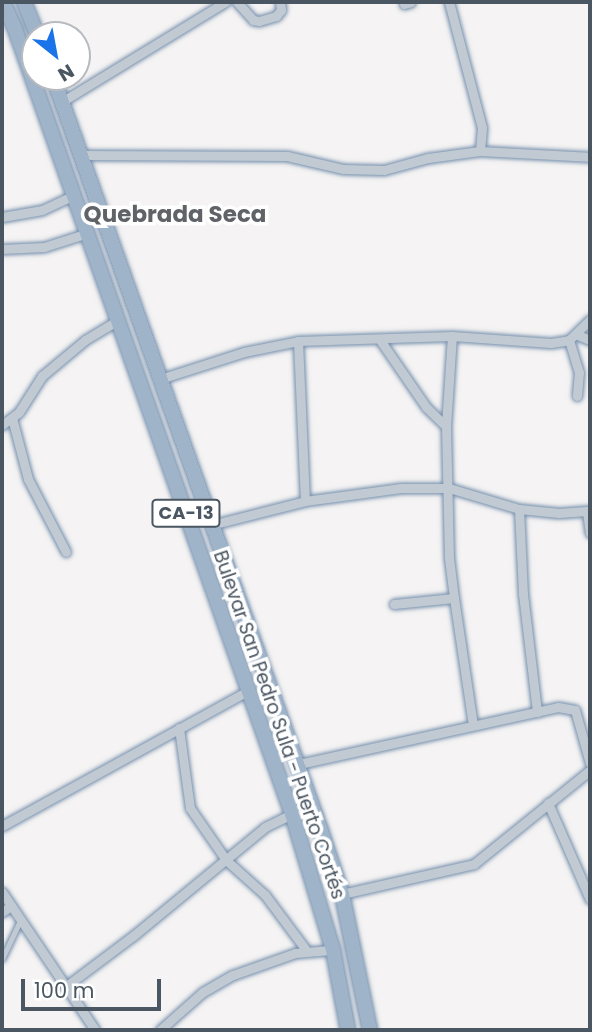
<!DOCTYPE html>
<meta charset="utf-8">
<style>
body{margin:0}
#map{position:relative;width:592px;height:1032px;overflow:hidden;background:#f5f3f3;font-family:Poppins,sans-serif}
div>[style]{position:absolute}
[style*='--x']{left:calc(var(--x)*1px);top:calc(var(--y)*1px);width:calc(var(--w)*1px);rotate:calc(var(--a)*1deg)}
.roads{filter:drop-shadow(0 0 2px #7690ad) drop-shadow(0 0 2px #7690ad)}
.service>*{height:4.5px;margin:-2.25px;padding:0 2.25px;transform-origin:2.25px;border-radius:2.25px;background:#c1cad2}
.minor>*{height:9px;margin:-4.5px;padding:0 4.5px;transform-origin:4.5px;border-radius:4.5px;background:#c1cad2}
.trunk>*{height:14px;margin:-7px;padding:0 7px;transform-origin:7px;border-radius:7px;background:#9fb4c9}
span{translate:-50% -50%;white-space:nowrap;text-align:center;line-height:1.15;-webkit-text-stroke:7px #fff;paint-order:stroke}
.shield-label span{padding:2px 5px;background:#fff;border:2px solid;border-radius:5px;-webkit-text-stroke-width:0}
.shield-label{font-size:18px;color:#4a5661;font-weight:700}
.street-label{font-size:19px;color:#4a5661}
.quarter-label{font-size:23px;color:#5f6368;font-weight:700}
.frame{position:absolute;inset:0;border:4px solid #4a5661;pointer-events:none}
.north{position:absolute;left:21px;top:21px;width:70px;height:70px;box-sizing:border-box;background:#fff;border:2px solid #b7bbc0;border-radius:50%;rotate:149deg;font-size:19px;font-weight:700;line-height:28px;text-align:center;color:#4a5661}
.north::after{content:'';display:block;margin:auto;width:24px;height:32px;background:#1a73e8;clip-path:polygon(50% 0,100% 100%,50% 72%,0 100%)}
.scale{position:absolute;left:21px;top:979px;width:140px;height:32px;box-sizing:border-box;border:4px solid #4a5661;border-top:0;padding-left:9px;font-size:21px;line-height:24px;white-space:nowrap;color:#4a5661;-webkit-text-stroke:5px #fff;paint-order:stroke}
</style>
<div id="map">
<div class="roads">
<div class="service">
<i style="--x:2;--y:959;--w:42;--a:-64.7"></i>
</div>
<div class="minor">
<i style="--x:237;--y:2;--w:24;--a:48"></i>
<i style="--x:253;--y:20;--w:6;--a:9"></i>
<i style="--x:259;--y:21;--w:18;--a:-16"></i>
<i style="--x:276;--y:16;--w:8;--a:-50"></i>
<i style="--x:281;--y:10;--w:8;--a:-97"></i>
<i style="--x:449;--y:2;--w:130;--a:75.3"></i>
<i style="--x:482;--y:128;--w:23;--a:95"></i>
<i style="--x:404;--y:4;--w:7;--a:-16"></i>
<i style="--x:63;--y:101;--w:190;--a:-31.4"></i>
<i style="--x:81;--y:155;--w:206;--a:0.3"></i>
<i style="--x:287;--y:156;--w:57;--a:13.1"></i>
<i style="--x:343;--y:169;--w:41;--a:1.4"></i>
<i style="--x:384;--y:170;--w:46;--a:-15.3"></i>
<i style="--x:428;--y:158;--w:52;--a:-7.7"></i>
<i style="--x:480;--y:151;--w:110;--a:3.1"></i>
<i style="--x:2;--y:217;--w:41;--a:-9.9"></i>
<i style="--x:42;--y:210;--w:35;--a:-25"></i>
<i style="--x:2;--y:249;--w:42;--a:-2.7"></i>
<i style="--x:44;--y:247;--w:46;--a:-17.7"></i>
<i style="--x:578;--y:335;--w:13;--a:23"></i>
<i style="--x:380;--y:340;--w:81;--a:55.5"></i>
<i style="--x:426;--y:407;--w:28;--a:44"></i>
<i style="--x:569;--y:340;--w:34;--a:73"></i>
<i style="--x:579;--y:372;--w:24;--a:95"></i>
<i style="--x:298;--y:341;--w:160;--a:87.5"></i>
<i style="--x:160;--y:379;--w:88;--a:-17.8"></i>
<i style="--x:244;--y:352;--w:55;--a:-11.5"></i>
<i style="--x:298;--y:341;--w:154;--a:-1.9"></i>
<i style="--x:452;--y:336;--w:99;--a:4"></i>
<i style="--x:551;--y:343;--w:18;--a:-9"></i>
<i style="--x:569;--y:340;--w:29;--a:-44"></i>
<i style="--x:12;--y:418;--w:63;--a:75.3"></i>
<i style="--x:28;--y:479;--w:82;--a:62.5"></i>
<i style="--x:2;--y:425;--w:21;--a:-37"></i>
<i style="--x:19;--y:412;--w:43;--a:-57.4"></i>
<i style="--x:42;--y:376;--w:56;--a:-39.9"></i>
<i style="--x:85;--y:340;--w:39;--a:-31"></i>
<i style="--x:519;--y:509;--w:85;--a:87.3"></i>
<i style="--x:523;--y:594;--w:119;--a:83.2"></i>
<i style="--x:587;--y:512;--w:21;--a:82"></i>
<i style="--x:215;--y:524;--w:93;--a:-14.3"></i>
<i style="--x:305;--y:501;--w:97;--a:-7.7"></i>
<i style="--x:401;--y:488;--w:48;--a:0"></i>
<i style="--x:449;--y:488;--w:73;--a:16.7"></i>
<i style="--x:519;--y:509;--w:40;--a:5.7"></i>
<i style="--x:559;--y:513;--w:31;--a:-4"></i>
<i style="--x:454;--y:598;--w:128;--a:81.5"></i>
<i style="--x:394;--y:604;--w:60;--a:-5.7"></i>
<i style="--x:454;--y:598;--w:40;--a:-97.1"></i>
<i style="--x:449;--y:558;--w:132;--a:-91.3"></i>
<i style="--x:446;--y:426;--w:90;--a:-86.2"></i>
<i style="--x:179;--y:728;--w:81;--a:82.2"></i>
<i style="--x:190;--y:808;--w:63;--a:55.3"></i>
<i style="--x:226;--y:860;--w:52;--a:41.9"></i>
<i style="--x:265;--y:895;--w:69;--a:53.3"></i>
<i style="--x:299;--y:764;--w:265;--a:-12.4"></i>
<i style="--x:558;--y:707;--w:17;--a:10"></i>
<i style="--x:575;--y:710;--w:55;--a:74.2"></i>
<i style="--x:548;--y:803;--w:105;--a:66.4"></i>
<i style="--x:2;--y:826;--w:281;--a:-28.8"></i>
<i style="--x:2;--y:892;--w:166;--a:56"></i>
<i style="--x:342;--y:894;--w:135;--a:-12.8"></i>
<i style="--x:474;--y:864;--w:149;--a:-39"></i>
<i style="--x:2;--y:912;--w:11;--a:-34"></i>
<i style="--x:65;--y:987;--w:85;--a:-36.9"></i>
<i style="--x:133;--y:936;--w:171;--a:-39.5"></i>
<i style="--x:265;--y:827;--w:30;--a:-26"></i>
<i style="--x:160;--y:1030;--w:57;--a:-41.5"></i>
<i style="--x:203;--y:992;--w:34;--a:-30"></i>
<i style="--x:233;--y:975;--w:66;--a:-19.5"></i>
<i style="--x:295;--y:953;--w:38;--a:-5"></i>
</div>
<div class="trunk">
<i style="--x:3;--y:2;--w:30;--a:66"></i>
<i style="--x:15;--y:29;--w:832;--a:70.56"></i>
<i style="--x:292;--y:814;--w:142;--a:73.2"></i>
<i style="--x:333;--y:950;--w:81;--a:79.4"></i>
<i style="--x:24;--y:2;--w:35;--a:68"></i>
<i style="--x:53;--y:77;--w:797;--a:70.43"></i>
<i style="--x:320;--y:828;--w:70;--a:71.6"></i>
<i style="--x:342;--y:894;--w:139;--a:78.4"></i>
</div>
</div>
<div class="shield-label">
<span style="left:186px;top:513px">CA-13</span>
</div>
<div class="street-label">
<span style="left:279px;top:725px;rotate:71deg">Bulevar San Pedro Sula - Puerto Cortés</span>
</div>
<div class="quarter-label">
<span style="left:175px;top:214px">Quebrada Seca</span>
</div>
<div class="frame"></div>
<div class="north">N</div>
<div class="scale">100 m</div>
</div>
